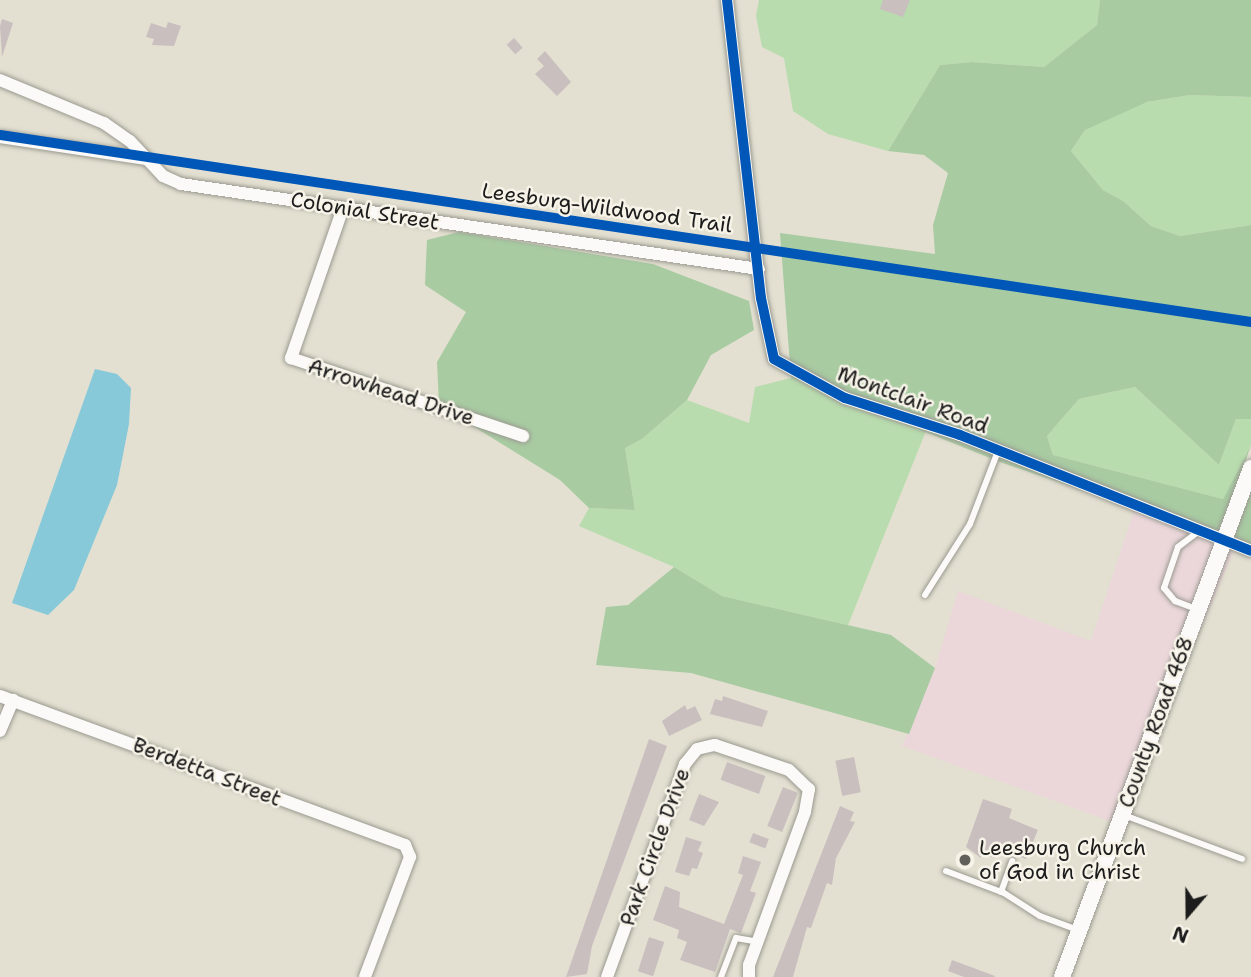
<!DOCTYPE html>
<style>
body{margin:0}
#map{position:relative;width:1251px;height:977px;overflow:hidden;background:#e3e0d1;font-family:"Shantell Sans",sans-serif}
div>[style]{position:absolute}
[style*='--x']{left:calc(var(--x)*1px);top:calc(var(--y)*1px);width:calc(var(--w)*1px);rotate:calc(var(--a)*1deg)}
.built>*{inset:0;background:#ebd7da;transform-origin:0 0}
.green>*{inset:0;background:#b8dcae}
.forest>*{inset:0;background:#a8cba2}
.water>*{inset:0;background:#87c9d9}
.building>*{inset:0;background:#c9bfbf;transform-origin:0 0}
.roads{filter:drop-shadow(0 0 2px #9b9a91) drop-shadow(0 0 2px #9b9a91)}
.service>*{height:6px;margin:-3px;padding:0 3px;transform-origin:3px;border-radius:3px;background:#fbfaf8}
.minor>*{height:12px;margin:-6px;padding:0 6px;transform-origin:6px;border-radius:6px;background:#fbfaf8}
.tertiary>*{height:16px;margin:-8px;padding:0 8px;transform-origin:8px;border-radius:8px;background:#fbfaf8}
.cycleway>*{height:10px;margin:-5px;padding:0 5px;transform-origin:5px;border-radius:5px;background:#0057b8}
.dots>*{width:19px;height:19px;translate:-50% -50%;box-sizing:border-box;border:4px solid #f7f3e8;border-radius:50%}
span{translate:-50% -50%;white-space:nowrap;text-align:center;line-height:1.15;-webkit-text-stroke:5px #f7f3e8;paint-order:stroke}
.street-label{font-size:21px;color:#1c1c1c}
.poi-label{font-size:21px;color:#1c1c1c}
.left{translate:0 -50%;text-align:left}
.north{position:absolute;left:1153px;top:879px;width:70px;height:70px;-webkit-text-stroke:5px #f7f3e8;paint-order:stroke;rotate:200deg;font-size:19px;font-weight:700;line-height:28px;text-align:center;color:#1c1c1c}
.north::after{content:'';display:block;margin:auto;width:24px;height:32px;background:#1c1c1c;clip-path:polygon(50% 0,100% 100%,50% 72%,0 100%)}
</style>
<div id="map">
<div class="built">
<i style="clip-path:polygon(1135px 508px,1219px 537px,1113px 822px,902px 746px,935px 668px,958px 591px,1091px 641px)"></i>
<i style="left:1230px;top:540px;width:8px;height:305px;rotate:23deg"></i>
</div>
<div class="green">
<i style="clip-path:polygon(759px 0,1100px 0,1097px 25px,1044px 67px,972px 62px,940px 65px,888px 151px,828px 134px,793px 111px,784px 58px,762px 47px,756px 16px)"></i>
<i style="clip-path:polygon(1190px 95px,1251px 97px,1251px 225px,1180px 236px,1151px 226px,1123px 201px,1103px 190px,1071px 151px,1085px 130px,1098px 122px,1147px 102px)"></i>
<i style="clip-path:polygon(791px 378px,926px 431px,848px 625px,722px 596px,674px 567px,579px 526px,589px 508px,635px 510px,625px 448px,642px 439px,687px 400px,749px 423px,755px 387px)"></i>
<i style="clip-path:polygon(1135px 387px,1219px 465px,1236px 419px,1251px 419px,1251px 445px,1223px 499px,1053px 455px,1047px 436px,1079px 399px)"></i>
</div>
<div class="forest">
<i style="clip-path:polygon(1100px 0,1251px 0,1251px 97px,1190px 95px,1147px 102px,1085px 130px,1071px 151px,1103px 190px,1123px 201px,1151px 226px,1180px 236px,1251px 225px,1251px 419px,1236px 419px,1219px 465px,1135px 387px,1079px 399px,1047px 436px,1053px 455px,1223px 499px,1251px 445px,1219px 537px,1000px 462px,791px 378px,780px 233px,935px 254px,933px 225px,948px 173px,924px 155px,888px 151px,940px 65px,972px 62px,1044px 67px,1097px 25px)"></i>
<i style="clip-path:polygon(459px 232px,653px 264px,749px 301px,754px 330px,711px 355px,687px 400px,642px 439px,625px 448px,635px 510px,589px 508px,560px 480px,439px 405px,437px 362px,466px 312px,425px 285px,427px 240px)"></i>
<i style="clip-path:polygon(1251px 484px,1251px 545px,1230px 540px)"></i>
<i style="clip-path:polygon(674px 567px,722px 596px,891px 635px,935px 668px,909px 734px,691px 673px,596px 665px,606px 607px,628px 605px)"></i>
</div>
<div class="water">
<i style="clip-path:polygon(95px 369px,117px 374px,131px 388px,129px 424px,117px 485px,74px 590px,48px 615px,12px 603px)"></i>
</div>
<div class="building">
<i style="clip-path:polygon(883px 0,910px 0,903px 17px,880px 9px)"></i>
<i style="clip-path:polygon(2px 19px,13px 23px,2px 57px,0 26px)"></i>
<i style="clip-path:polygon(168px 22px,181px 26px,174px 46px,152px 45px,154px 39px,146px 37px,151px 23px,166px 28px)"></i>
<i style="left:514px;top:38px;width:13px;height:10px;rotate:48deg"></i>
<i style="clip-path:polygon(545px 51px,571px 82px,557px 96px,535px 74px,544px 66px,537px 59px)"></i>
<i style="clip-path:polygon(723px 696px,768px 711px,762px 727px,710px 714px,715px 699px,722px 701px)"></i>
<i style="clip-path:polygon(685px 705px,687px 710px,695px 706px,702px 720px,669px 736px,662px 721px)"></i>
<i style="clip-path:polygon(649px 739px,667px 746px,592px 946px,587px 974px,566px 977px)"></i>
<i style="left:854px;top:757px;width:36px;height:19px;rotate:79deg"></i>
<i style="left:727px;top:762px;width:41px;height:19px;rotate:20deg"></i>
<i style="left:783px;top:787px;width:16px;height:42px;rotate:22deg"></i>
<i style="clip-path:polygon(699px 794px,719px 802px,704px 826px,689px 820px)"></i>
<i style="clip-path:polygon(983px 799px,1012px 809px,1009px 818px,1038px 830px,1026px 859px,998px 848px,995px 858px,982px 854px,981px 858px,966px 847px)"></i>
<i style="clip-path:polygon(840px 806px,854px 812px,850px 821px,855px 822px,836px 858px,832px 885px,827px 883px,811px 928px,807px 927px,793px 977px,773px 977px)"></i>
<i style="left:753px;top:833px;width:17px;height:10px;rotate:21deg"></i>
<i style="clip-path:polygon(686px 837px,702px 842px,698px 851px,703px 853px,697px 869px,692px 868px,689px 876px,675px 872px)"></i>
<i style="clip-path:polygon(743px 856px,761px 862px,750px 891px,756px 893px,741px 933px,730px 929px,715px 972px,680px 960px,687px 942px,677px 938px,679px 930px,653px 920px,665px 886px,680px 892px,679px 907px,724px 924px,743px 875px,738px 873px)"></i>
<i style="left:649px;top:937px;width:16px;height:36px;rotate:18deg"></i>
<i style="clip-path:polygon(952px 960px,995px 976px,994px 977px,964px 977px,948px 971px)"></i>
</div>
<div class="roads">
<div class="service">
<i style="--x:925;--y:595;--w:84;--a:-57.6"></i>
<i style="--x:970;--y:524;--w:78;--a:-69"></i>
<i style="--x:1196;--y:609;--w:22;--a:-159"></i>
<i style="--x:1175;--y:601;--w:17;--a:-130"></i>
<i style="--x:1164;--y:588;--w:43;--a:-71.1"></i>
<i style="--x:1178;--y:547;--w:25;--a:-37"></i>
<i style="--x:1124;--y:815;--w:126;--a:20.4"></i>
<i style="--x:946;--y:871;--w:62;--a:20.8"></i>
<i style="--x:1004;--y:893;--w:43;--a:32.6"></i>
<i style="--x:1040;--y:916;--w:40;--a:20.2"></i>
<i style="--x:1001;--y:892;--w:33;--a:-70"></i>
<i style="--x:721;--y:977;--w:42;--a:-69"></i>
<i style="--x:736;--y:938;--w:22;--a:10"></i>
</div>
<div class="minor">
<i style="--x:727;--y:0;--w:300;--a:83.5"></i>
<i style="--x:761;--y:298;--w:62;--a:78"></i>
<i style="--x:774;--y:359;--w:81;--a:28.8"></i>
<i style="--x:845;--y:398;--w:121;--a:17.8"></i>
<i style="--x:960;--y:435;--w:313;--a:21.7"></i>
<i style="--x:0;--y:80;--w:113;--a:22.5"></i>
<i style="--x:104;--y:123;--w:32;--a:35"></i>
<i style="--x:130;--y:141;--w:48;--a:46.7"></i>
<i style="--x:163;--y:176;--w:20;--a:24"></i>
<i style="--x:181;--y:184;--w:584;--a:8.37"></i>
<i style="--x:0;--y:137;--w:148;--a:8.6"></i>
<i style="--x:343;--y:208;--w:159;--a:109.1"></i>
<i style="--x:291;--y:358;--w:245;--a:18.6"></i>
<i style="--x:0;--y:696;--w:432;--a:20.2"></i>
<i style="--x:405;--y:845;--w:13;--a:67"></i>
<i style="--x:410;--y:857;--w:128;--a:110.6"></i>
<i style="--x:0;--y:731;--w:34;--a:-67"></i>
<i style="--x:607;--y:977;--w:227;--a:-69.9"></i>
<i style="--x:685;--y:764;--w:19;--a:-51"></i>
<i style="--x:697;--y:749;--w:18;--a:-13"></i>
<i style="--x:715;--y:745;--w:78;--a:18.7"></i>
<i style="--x:789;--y:770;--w:28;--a:44"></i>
<i style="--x:809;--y:789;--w:23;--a:100"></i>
<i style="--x:805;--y:812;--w:163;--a:110.1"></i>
<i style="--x:749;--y:965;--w:12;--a:90"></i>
</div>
<div class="tertiary">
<i style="--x:1062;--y:977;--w:543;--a:-69.63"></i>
</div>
</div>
<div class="cycleway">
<i style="--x:727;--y:0;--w:300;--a:83.5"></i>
<i style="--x:761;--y:298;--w:62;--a:78"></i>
<i style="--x:774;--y:359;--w:81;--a:28.8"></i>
<i style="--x:845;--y:398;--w:121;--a:17.8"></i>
<i style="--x:960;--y:435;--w:313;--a:21.7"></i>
<i style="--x:0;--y:135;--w:1265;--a:8.5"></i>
</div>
<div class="dots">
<i style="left:965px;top:860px;background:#62615b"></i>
</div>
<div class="street-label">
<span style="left:607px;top:208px;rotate:8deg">Leesburg-Wildwood Trail</span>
<span style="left:365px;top:211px;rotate:9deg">Colonial Street</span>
<span style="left:391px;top:392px;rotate:18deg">Arrowhead Drive</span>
<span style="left:913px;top:400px;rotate:20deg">Montclair Road</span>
<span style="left:1156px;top:722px;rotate:-70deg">County Road 468</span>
<span style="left:207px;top:772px;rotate:21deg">Berdetta Street</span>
<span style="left:655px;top:847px;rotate:-70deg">Park Circle Drive</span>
</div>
<div class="poi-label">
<span class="left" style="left:979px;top:860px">Leesburg Church<br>of God in Christ</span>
</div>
<div class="north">N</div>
</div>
